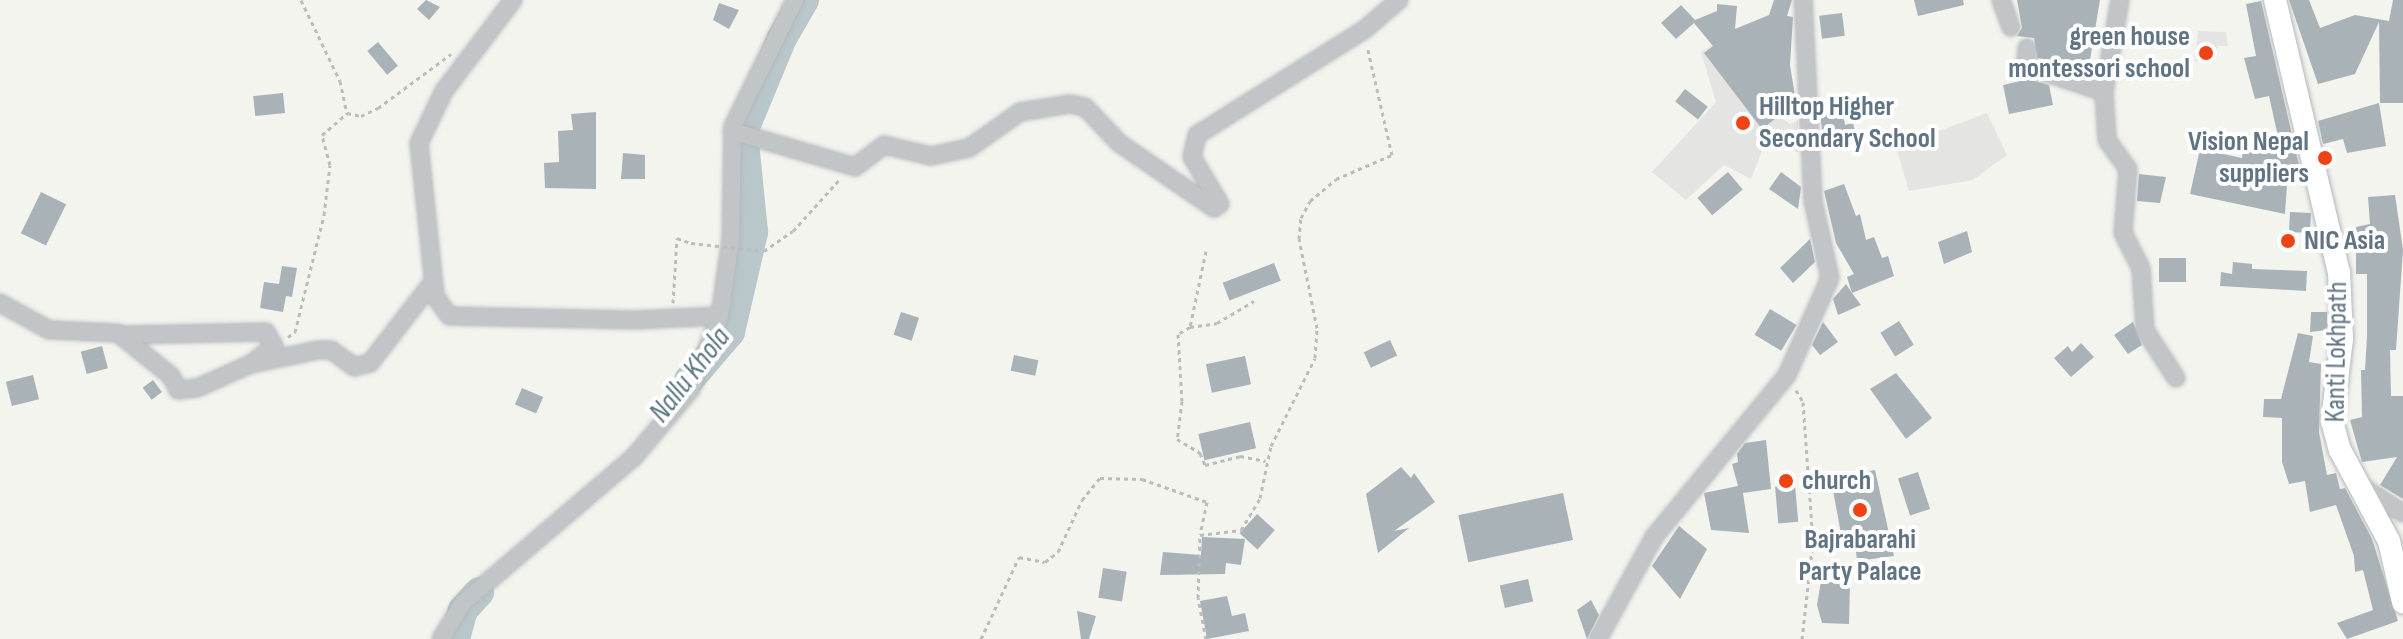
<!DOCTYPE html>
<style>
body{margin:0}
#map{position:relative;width:2403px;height:639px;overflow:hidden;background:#f4f4ef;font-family:"Sofia Sans Condensed",sans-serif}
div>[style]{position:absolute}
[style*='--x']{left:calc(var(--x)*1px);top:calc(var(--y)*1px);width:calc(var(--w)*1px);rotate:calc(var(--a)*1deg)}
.built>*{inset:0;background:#e4e5e3}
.river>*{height:30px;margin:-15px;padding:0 15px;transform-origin:15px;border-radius:15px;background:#b9c7cb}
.building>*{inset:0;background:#a9b2b7;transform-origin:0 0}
.path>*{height:3px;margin-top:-1.5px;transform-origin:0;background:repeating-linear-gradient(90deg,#babdbf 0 4px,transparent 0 8px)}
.roads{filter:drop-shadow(0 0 2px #b4b8bc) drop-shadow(0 0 2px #b4b8bc)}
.minor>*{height:16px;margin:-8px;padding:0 8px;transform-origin:8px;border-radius:8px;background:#c1c5c8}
.major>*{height:22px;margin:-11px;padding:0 11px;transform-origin:11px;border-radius:11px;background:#fff}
.path-bridge>*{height:3px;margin-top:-1.5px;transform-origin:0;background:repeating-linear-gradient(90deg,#babdbf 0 4px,transparent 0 8px)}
.dots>*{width:22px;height:22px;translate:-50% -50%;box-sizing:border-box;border:4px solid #fff;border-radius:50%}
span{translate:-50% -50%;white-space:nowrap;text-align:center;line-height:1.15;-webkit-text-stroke:8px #fff;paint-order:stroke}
.poi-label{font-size:28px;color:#617483;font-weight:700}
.right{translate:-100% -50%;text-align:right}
.left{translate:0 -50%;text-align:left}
.street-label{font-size:28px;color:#617483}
.water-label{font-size:30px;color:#5c7780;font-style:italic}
</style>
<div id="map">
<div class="built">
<i style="clip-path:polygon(2198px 31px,2226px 32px,2228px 46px,2218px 46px,2212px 63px,2195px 61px)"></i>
<i style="clip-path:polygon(1717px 42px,1771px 110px,1790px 124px,1798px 121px,1798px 153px,1768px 136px,1751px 179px,1724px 165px,1686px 200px,1652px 172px,1716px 102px,1701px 52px)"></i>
<i style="clip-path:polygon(1987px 113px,2007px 155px,1973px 180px,1909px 191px,1896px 147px)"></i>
</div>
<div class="river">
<i style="--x:689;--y:380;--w:63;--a:-49.5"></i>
<i style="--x:730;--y:332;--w:103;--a:-77"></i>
<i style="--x:753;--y:232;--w:100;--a:-95.7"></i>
<i style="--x:743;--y:132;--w:102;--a:-67.5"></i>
<i style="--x:782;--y:38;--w:44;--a:-59.9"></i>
<i style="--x:455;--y:639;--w:30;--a:-75"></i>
<i style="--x:463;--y:610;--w:24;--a:-48"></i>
</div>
<div class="building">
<i style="clip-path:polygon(426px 0,440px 7px,429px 20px,417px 9px)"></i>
<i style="clip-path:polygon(1774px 0,1792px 0,1787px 16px,1793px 17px,1790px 65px,1797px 108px,1791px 118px,1784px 112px,1762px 129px,1704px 53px,1713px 46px,1694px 23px,1676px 39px,1661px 23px,1681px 5px,1695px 20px,1717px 11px,1717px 4px,1737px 6px,1735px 29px,1769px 15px)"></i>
<i style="clip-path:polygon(1914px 0,1963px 0,1964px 5px,1918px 16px)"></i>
<i style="clip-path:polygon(2017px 0,2100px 0,2089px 66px,2037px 58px,2034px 38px,2017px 36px,2022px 28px)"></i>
<i style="clip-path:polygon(2289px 0,2309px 0,2320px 28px,2355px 15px,2389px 21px,2393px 0,2403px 0,2403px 103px,2380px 103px,2379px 22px,2355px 74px,2318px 84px)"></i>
<i style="clip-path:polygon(2261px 1px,2300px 169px,2288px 171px,2285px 214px,2190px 194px,2200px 149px,2242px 158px,2245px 133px,2279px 141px,2269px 96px,2255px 99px,2244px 58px,2256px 56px,2246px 4px)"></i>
<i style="clip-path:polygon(719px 3px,739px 10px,729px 29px,713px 20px)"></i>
<i style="left:1842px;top:13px;width:23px;height:23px;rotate:83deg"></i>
<i style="left:378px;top:42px;width:31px;height:14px;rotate:50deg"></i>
<i style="clip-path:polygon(2029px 79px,2049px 85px,2053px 105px,2009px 114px,2003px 85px)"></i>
<i style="left:1685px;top:89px;width:29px;height:16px;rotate:38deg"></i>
<i style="left:283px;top:93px;width:20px;height:30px;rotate:84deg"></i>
<i style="clip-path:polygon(2379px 103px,2386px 146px,2347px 153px,2343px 139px,2323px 144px,2318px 121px)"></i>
<i style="clip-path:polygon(1841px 104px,1845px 125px,1853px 123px,1857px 139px,1825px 148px,1819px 109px)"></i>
<i style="clip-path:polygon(596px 112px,596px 189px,545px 188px,544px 163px,559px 162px,558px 131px,573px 130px,571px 114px)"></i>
<i style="clip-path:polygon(623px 153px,645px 155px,645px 179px,621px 179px)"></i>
<i style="left:1728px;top:172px;width:23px;height:40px;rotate:50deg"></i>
<i style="clip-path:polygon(1781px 172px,1801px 187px,1798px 209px,1769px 189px)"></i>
<i style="clip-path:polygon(2139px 174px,2166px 177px,2160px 203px,2137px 201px)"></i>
<i style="clip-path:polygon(1844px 184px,1856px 216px,1860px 214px,1866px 240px,1874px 237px,1882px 258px,1888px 256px,1894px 276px,1852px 293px,1861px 305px,1838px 315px,1833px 299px,1846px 284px,1852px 293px,1847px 277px,1854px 274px,1836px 243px,1824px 191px)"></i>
<i style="left:41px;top:192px;width:28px;height:46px;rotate:26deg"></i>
<i style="clip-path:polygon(2395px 195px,2403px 250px,2396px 350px,2390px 350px,2391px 396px,2403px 396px,2403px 499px,2380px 485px,2397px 457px,2362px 462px,2350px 420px,2362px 417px,2361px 370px,2365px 370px,2367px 336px,2367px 274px,2356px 274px,2356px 227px,2370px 224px,2368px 197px)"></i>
<i style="left:2290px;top:212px;width:21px;height:20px;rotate:3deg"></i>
<i style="clip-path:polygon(1967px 231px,1972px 252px,1944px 264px,1938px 242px)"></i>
<i style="clip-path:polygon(1810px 239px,1815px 262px,1793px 283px,1780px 268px)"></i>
<i style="left:2159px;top:258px;width:27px;height:24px"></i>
<i style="clip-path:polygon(2233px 262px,2252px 264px,2252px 269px,2307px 271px,2306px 291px,2220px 286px,2221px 272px,2232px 274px)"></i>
<i style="left:1274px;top:263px;width:19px;height:55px;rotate:69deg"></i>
<i style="clip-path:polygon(282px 266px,297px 268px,292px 297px,286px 296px,283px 312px,260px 308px,264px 282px,279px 284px)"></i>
<i style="left:1770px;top:309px;width:31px;height:30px;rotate:31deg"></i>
<i style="left:901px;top:312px;width:19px;height:24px;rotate:18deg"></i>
<i style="clip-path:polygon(2311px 312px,2327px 312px,2328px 330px,2310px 332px)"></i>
<i style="left:1899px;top:321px;width:28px;height:22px;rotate:58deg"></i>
<i style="clip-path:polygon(1823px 322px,1838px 342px,1820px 355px,1812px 345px)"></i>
<i style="clip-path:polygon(2133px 322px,2142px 345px,2128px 354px,2114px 335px)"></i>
<i style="clip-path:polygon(2298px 333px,2313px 336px,2309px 362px,2321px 364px,2319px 432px,2327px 475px,2336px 473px,2340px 489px,2345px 488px,2372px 539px,2398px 621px,2347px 639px,2337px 623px,2373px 610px,2363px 570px,2355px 572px,2354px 556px,2336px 505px,2310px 512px,2305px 481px,2289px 484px,2282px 462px,2282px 418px,2263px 417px,2264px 399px,2281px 399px)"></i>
<i style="left:1390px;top:340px;width:17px;height:29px;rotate:65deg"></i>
<i style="clip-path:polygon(2081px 343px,2094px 357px,2071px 377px,2054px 358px,2068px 346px,2072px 352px)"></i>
<i style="left:102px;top:346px;width:23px;height:22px;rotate:75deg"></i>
<i style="left:1014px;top:355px;width:25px;height:16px;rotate:12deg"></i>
<i style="left:1245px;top:356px;width:29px;height:40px;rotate:78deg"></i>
<i style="clip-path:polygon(1896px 373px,1932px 418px,1906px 439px,1870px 389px)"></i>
<i style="left:33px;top:375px;width:25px;height:28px;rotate:76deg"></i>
<i style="left:153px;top:380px;width:15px;height:13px;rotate:53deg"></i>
<i style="left:522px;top:388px;width:23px;height:18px;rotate:23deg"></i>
<i style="left:1250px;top:422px;width:27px;height:53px;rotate:77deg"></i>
<i style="clip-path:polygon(1766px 440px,1771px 489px,1743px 493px,1749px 533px,1711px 530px,1704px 493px,1738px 486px,1732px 464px,1738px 462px,1737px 454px,1745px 443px)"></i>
<i style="clip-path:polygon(1401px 467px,1411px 478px,1414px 473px,1435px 502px,1394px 531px,1409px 528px,1378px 553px,1366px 494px)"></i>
<i style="clip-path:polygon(1875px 470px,1894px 556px,1857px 561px,1855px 542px,1843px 545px,1831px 479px)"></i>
<i style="left:1918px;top:472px;width:39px;height:21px;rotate:72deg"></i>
<i style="left:1795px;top:485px;width:37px;height:20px;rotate:85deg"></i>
<i style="left:1563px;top:493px;width:48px;height:107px;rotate:78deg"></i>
<i style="left:1257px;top:514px;width:24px;height:26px;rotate:42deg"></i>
<i style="clip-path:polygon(1679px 526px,1707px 549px,1680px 599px,1652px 566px)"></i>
<i style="clip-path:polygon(1202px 537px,1245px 539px,1241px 565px,1226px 563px,1225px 574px,1160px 575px,1163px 552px,1201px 555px)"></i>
<i style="left:1103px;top:568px;width:24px;height:30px;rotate:9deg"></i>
<i style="left:1528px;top:579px;width:23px;height:29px;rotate:77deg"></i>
<i style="clip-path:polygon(1821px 581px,1850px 584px,1849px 624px,1822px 623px,1817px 605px)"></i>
<i style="clip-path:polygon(1227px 596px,1232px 616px,1245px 613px,1249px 631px,1207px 639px,1200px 601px)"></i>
<i style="clip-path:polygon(1591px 600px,1599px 615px,1587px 639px,1577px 610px)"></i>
<i style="clip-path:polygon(1077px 611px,1096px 616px,1089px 639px,1081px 639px)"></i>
</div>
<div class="path">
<i style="--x:301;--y:0;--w:90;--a:64.3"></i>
<i style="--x:340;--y:81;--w:33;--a:78"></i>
<i style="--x:347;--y:113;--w:14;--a:12"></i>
<i style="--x:361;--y:116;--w:19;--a:-25"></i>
<i style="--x:378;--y:108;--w:91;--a:-36.5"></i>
<i style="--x:764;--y:251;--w:35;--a:-35"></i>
<i style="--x:793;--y:231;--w:69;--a:-48"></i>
<i style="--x:1206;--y:251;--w:78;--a:101.9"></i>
<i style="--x:1190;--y:327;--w:14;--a:150"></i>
<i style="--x:1178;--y:334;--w:67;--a:86.6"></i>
<i style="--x:1182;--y:401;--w:38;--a:97"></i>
<i style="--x:1177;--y:439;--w:27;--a:31"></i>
<i style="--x:1200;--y:453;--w:13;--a:67"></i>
<i style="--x:1205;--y:465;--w:36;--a:-14"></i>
<i style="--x:1240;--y:456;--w:26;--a:11"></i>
<i style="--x:673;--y:303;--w:65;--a:-86.5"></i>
<i style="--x:677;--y:238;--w:15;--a:20"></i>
<i style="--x:1190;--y:327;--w:27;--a:-8"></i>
<i style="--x:1217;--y:323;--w:43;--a:-30.7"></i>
<i style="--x:288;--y:337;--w:9;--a:-36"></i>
<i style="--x:295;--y:332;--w:121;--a:-76.1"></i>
<i style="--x:324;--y:215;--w:50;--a:-83.2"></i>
<i style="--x:330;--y:165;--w:31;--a:-105"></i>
<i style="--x:322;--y:135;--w:33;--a:-41"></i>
<i style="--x:1796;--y:390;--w:14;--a:60"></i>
<i style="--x:1803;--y:402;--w:138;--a:85.9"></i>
<i style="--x:1813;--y:540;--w:100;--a:96.3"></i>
<i style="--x:981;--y:639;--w:90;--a:-65.1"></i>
<i style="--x:1019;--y:557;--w:26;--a:11"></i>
<i style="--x:1045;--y:562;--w:16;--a:-38"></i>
<i style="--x:1058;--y:552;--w:57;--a:-65.2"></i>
<i style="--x:1082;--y:500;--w:28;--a:-51"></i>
<i style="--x:1100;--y:478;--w:42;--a:1.4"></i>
<i style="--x:1142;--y:479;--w:69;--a:19.5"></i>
<i style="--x:1207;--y:502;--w:33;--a:102"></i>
<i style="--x:1206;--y:639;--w:42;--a:-101"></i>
<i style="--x:1198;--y:598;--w:63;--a:-88.2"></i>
<i style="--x:1200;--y:535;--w:41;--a:-7"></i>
<i style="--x:1241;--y:530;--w:37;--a:-59"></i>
<i style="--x:1260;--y:498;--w:53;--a:-78.1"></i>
<i style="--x:1271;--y:446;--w:98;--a:-63.4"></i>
<i style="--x:1315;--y:358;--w:30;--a:-86"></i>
<i style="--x:1317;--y:328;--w:91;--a:-101.4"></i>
<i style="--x:1299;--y:239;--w:21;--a:-85"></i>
<i style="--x:1301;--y:218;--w:19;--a:-62"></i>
<i style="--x:1310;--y:201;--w:34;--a:-40"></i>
<i style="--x:1336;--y:179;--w:61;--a:-23.2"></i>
<i style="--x:1392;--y:155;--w:112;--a:-102.9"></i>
</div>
<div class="roads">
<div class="minor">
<i style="--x:513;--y:0;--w:114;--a:127.2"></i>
<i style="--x:444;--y:91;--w:58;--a:115.7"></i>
<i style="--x:419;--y:143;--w:154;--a:84"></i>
<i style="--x:435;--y:296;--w:24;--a:55"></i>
<i style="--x:449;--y:316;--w:186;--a:1.2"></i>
<i style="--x:635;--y:320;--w:85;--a:-2.7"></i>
<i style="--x:2001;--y:0;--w:29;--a:70"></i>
<i style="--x:2120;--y:0;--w:93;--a:99.9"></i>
<i style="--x:2104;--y:92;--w:48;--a:86.4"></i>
<i style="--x:2107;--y:140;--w:36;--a:54"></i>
<i style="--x:2128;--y:169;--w:64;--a:94.5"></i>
<i style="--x:2123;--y:233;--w:39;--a:63"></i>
<i style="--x:2141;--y:268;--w:62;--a:86.3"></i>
<i style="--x:2145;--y:330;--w:57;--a:57.1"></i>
<i style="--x:2027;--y:48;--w:18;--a:93"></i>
<i style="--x:2026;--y:66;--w:82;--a:18.4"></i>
<i style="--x:732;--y:131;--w:128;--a:16.3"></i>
<i style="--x:855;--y:167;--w:36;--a:-37"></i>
<i style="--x:884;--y:145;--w:48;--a:13.2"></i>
<i style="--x:931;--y:156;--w:39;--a:-12"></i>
<i style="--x:969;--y:148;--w:62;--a:-35.2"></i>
<i style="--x:1020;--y:112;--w:51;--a:-9.1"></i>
<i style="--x:1070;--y:104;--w:15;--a:11"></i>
<i style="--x:1085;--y:107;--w:50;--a:46.6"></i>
<i style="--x:1119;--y:143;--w:115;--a:34.4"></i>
<i style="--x:1214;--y:208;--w:7;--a:-34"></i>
<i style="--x:1220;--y:204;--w:55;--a:-120.8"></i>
<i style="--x:1192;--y:157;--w:23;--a:-77"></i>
<i style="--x:1197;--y:135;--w:197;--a:-32.2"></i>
<i style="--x:1364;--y:30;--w:46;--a:-40.6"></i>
<i style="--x:0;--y:303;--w:56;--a:28.9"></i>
<i style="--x:49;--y:330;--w:69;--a:2.5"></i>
<i style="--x:118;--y:333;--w:68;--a:39.1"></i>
<i style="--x:171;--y:376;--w:16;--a:63"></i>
<i style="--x:178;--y:390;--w:19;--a:-6"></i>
<i style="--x:197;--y:388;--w:59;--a:-24"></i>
<i style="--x:251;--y:364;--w:68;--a:-11.8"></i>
<i style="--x:318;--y:350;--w:13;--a:0"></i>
<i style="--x:331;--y:350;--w:29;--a:36"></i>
<i style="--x:354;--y:367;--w:16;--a:-14"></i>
<i style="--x:370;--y:363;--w:101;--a:-52.2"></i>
<i style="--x:121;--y:335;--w:145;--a:-1.2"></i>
<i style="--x:266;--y:332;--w:16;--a:60"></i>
<i style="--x:274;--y:346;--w:29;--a:142"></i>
<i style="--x:2364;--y:488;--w:46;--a:32.7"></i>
<i style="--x:441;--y:639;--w:42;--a:-58.6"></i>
<i style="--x:463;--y:603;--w:225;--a:-40.5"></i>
<i style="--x:634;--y:457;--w:89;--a:-50"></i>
<i style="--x:691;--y:389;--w:79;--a:-68.3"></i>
<i style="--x:720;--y:316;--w:78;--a:-81.9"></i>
<i style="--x:731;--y:239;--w:113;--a:-89"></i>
<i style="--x:733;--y:126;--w:140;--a:-63.8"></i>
<i style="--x:1598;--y:639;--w:116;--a:-61.2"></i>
<i style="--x:1654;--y:537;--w:210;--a:-50.6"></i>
<i style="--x:1787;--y:375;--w:106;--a:-66.1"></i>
<i style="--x:1830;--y:278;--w:79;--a:-102.4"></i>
<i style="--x:1813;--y:201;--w:201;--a:-92.8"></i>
</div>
<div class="major">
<i style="--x:2275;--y:0;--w:279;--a:76.8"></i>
<i style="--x:2339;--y:272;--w:67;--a:87.4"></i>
<i style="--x:2342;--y:339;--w:83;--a:97"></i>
<i style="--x:2332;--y:421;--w:30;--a:75"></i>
<i style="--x:2340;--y:450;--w:103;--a:61.7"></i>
<i style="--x:2389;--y:541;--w:63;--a:77.1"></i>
</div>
</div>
<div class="path-bridge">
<i style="--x:691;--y:243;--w:73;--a:6.3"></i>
</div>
<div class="dots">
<i style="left:2206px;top:53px;background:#ef4215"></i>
<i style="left:1743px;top:123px;background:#ef4215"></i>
<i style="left:2325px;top:158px;background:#ef4215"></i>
<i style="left:2288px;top:241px;background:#ef4215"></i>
<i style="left:1786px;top:481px;background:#ef4215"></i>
<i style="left:1860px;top:510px;background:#ef4215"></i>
</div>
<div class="poi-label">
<span class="right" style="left:2190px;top:53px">green house<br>montessori school</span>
<span class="left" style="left:1759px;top:123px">Hilltop Higher<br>Secondary School</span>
<span class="right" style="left:2309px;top:158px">Vision Nepal<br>suppliers</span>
<span class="left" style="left:2304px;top:241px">NIC Asia</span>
<span class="left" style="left:1802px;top:481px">church</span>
<span style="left:1860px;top:556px">Bajrabarahi<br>Party Palace</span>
</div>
<div class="street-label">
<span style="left:2337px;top:352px;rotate:-89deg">Kanti Lokhpath</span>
</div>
<div class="water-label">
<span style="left:690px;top:375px;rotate:-52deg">Nallu Khola</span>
</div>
</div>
